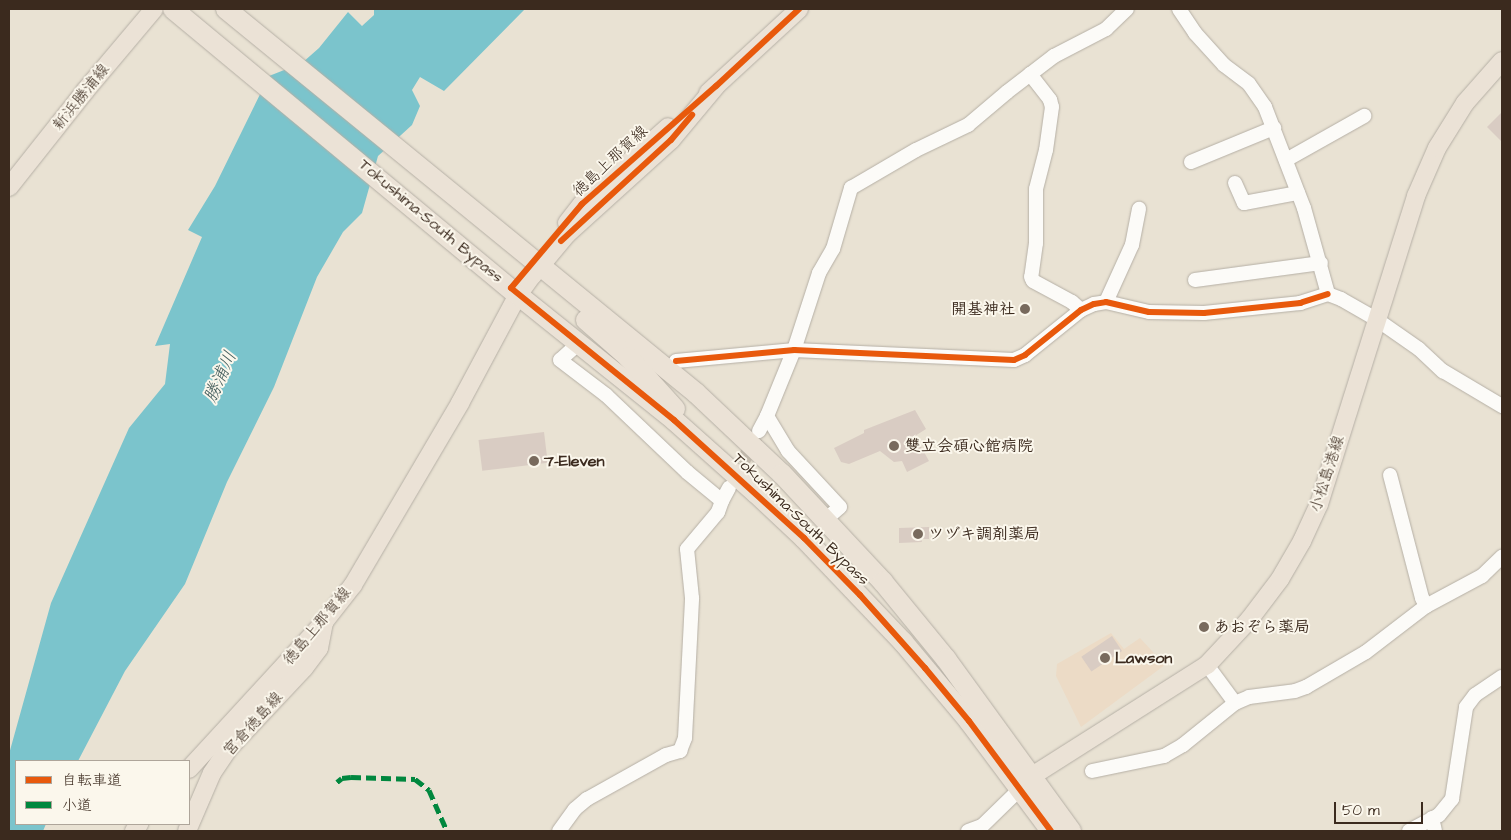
<!DOCTYPE html>
<meta charset="utf-8">
<style>
body{margin:0}
#map{position:relative;width:1511px;height:840px;overflow:hidden;background:#e9e2d3;font-family:"Architects Daughter","Klee One",sans-serif}
div>[style]{position:absolute}
[style*='--x']{left:calc(var(--x)*1px);top:calc(var(--y)*1px);width:calc(var(--w)*1px);rotate:calc(var(--a)*1deg)}
.built>*{inset:0;background:#ecdbc6}
.water>*{inset:0;background:#7bc4cc}
.building>*{inset:0;background:#d9ccc3;transform-origin:0 0}
.minor-tunnel>*{height:14px;margin-top:-7px;transform-origin:0;background:repeating-linear-gradient(90deg,#c6bdaf 0 14px,transparent 0 21px)}
.roads{filter:drop-shadow(0 0 1px #b5afa5) drop-shadow(0 0 1px #b5afa5)}
.minor>*{height:14px;margin:-7px;padding:0 7px;transform-origin:7px;border-radius:7px;background:#fcfbf8}
.major>*{height:18px;margin:-9px;padding:0 9px;transform-origin:9px;border-radius:9px;background:#ebe2d6}
.highway>*{height:20px;margin:-10px;padding:0 10px;transform-origin:10px;border-radius:10px;background:#ebe2d6}
.quiet>*{height:5px;margin-top:-2.5px;transform-origin:0;background:repeating-linear-gradient(90deg,#00873e 0 10px,transparent 0 15px)}
.cycleway>*{height:6px;margin:-3px;padding:0 3px;transform-origin:3px;border-radius:3px;background:#e8590c}
.dots>*{width:14px;height:14px;translate:-50% -50%;box-sizing:border-box;border:2px solid #fbf7ec;border-radius:50%}
span{translate:-50% -50%;white-space:nowrap;text-align:center;line-height:1.15;-webkit-text-stroke:4px #fbf7ec;paint-order:stroke}
.street-label{font-size:16px;color:#3b2a1e}
.poi-label{font-size:16px;color:#3b2a1e;font-weight:700}
.right{translate:-100% -50%;text-align:right}
.left{translate:0 -50%;text-align:left}
.water-label{font-size:18px;color:#415b5a;font-style:italic}
.frame{position:absolute;inset:0;border:10px solid #3b2a1e;pointer-events:none}
.legend{position:absolute;left:15px;top:760px;width:175px;height:65px;box-sizing:border-box;background:#fbf7ec;border:1px solid #aea59a;margin:0;padding:6px 9px;list-style:none;font-size:15px;color:#3b2a1e}
.legend li{display:flex;align-items:center;gap:10px;height:25px}
.legend b{width:25px;border:1px solid #aea59a}
.scale{position:absolute;left:1334px;top:802px;width:89px;height:22px;box-sizing:border-box;border:2px solid #3b2a1e;border-top:0;padding-left:6px;font-size:15px;line-height:18px;white-space:nowrap;color:#3b2a1e;-webkit-text-stroke:4px #fbf7ec;paint-order:stroke}
</style>
<div id="map">
<div class="built">
<i style="clip-path:polygon(1111px 633px,1124px 649px,1140px 638px,1165px 665px,1081px 727px,1056px 676px,1057px 664px)"></i>
</div>
<div class="water">
<i style="clip-path:polygon(374px 9px,525px 9px,444px 91px,420px 77px,412px 90px,420px 106px,412px 125px,378px 156px,362px 213px,343px 232px,317px 277px,274px 387px,227px 482px,185px 584px,125px 671px,78px 761px,16px 761px,16px 824px,46px 824px,43px 831px,9px 831px,9px 754px,51px 603px,129px 428px,165px 384px,170px 344px,155px 346px,202px 237px,188px 230px,215px 186px,269px 76px,302px 63px,319px 48px,348px 12px,362px 26px,374px 15px)"></i>
</div>
<div class="building">
<i style="clip-path:polygon(1502px 112px,1502px 142px,1487px 127px)"></i>
<i style="clip-path:polygon(915px 410px,926px 429px,915px 436px,929px 461px,907px 472px,902px 461px,894px 462px,880px 451px,849px 464px,841px 462px,834px 448px,864px 433px,864px 430px)"></i>
<i style="left:544px;top:432px;width:31px;height:66px;rotate:83deg"></i>
<i style="clip-path:polygon(929px 527px,929px 539px,921px 539px,922px 542px,899px 543px,899px 528px)"></i>
<i style="left:1112px;top:636px;width:18px;height:37px;rotate:56deg"></i>
</div>
<div class="minor-tunnel">
<i style="--x:732;--y:482;--w:51;--a:-61.9"></i>
</div>
<div class="roads">
<div class="minor">
<i style="--x:1179;--y:9;--w:29;--a:56"></i>
<i style="--x:1195;--y:33;--w:43;--a:47.8"></i>
<i style="--x:1224;--y:65;--w:31;--a:37"></i>
<i style="--x:1249;--y:84;--w:28;--a:55"></i>
<i style="--x:1265;--y:107;--w:108;--a:68.9"></i>
<i style="--x:1304;--y:208;--w:89;--a:74.4"></i>
<i style="--x:1328;--y:294;--w:14;--a:21"></i>
<i style="--x:1341;--y:299;--w:40;--a:29.7"></i>
<i style="--x:1376;--y:319;--w:52;--a:34.9"></i>
<i style="--x:1419;--y:349;--w:33;--a:43"></i>
<i style="--x:1443;--y:371;--w:69;--a:30.7"></i>
<i style="--x:1030;--y:74;--w:33;--a:52"></i>
<i style="--x:1050;--y:100;--w:7;--a:74"></i>
<i style="--x:1052;--y:107;--w:43;--a:97.9"></i>
<i style="--x:1046;--y:150;--w:40;--a:104.4"></i>
<i style="--x:1036;--y:189;--w:54;--a:90"></i>
<i style="--x:1036;--y:243;--w:34;--a:98"></i>
<i style="--x:1031;--y:277;--w:4;--a:63"></i>
<i style="--x:1033;--y:281;--w:44;--a:28.3"></i>
<i style="--x:1072;--y:302;--w:12;--a:42"></i>
<i style="--x:1286;--y:160;--w:90;--a:-29.4"></i>
<i style="--x:1191;--y:162;--w:90;--a:-22.3"></i>
<i style="--x:1235;--y:183;--w:22;--a:66"></i>
<i style="--x:1244;--y:203;--w:55;--a:-10.5"></i>
<i style="--x:1195;--y:280;--w:127;--a:-7.7"></i>
<i style="--x:1106;--y:302;--w:63;--a:-65.5"></i>
<i style="--x:1132;--y:245;--w:37;--a:-79"></i>
<i style="--x:579;--y:343;--w:25;--a:138"></i>
<i style="--x:560;--y:360;--w:58;--a:37.3"></i>
<i style="--x:606;--y:395;--w:112;--a:43.5"></i>
<i style="--x:687;--y:472;--w:45;--a:39.6"></i>
<i style="--x:722;--y:501;--w:15;--a:-62"></i>
<i style="--x:676;--y:361;--w:119;--a:-5.3"></i>
<i style="--x:794;--y:350;--w:220;--a:2.6"></i>
<i style="--x:1014;--y:360;--w:12;--a:-24"></i>
<i style="--x:1025;--y:355;--w:72;--a:-38.8"></i>
<i style="--x:1081;--y:310;--w:14;--a:-25"></i>
<i style="--x:1094;--y:304;--w:12;--a:-9"></i>
<i style="--x:1106;--y:302;--w:44;--a:13.1"></i>
<i style="--x:1149;--y:312;--w:55;--a:1"></i>
<i style="--x:1204;--y:313;--w:97;--a:-5.9"></i>
<i style="--x:1300;--y:303;--w:29;--a:-18"></i>
<i style="--x:767;--y:416;--w:71;--a:-67.8"></i>
<i style="--x:794;--y:350;--w:81;--a:-72"></i>
<i style="--x:819;--y:273;--w:28;--a:-60"></i>
<i style="--x:833;--y:249;--w:64;--a:-73.6"></i>
<i style="--x:851;--y:188;--w:75;--a:-30.3"></i>
<i style="--x:916;--y:150;--w:58;--a:-25.7"></i>
<i style="--x:968;--y:125;--w:51;--a:-40.2"></i>
<i style="--x:1007;--y:92;--w:59;--a:-37.5"></i>
<i style="--x:1054;--y:56;--w:59;--a:-27.4"></i>
<i style="--x:1106;--y:29;--w:29;--a:-44"></i>
<i style="--x:759;--y:431;--w:17;--a:-62"></i>
<i style="--x:767;--y:416;--w:41;--a:59"></i>
<i style="--x:788;--y:451;--w:76;--a:47.1"></i>
<i style="--x:840;--y:507;--w:18;--a:139"></i>
<i style="--x:1390;--y:475;--w:127;--a:75.4"></i>
<i style="--x:1422;--y:598;--w:9;--a:63"></i>
<i style="--x:1207;--y:665;--w:47;--a:53.6"></i>
<i style="--x:1092;--y:771;--w:74;--a:-11.8"></i>
<i style="--x:1164;--y:756;--w:22;--a:-30"></i>
<i style="--x:1183;--y:745;--w:67;--a:-38.9"></i>
<i style="--x:1235;--y:703;--w:15;--a:-23"></i>
<i style="--x:1249;--y:697;--w:46;--a:-7.4"></i>
<i style="--x:1295;--y:691;--w:12;--a:-20"></i>
<i style="--x:1306;--y:687;--w:69;--a:-30.3"></i>
<i style="--x:1366;--y:652;--w:76;--a:-37.5"></i>
<i style="--x:1426;--y:606;--w:64;--a:-28.2"></i>
<i style="--x:1482;--y:576;--w:28;--a:-44"></i>
<i style="--x:1432;--y:818;--w:13;--a:77"></i>
<i style="--x:559;--y:831;--w:27;--a:-54"></i>
<i style="--x:575;--y:809;--w:16;--a:-40"></i>
<i style="--x:587;--y:799;--w:90;--a:-29.1"></i>
<i style="--x:666;--y:755;--w:15;--a:-16"></i>
<i style="--x:680;--y:751;--w:14;--a:-69"></i>
<i style="--x:685;--y:738;--w:140;--a:-87.1"></i>
<i style="--x:692;--y:598;--w:49;--a:-95.8"></i>
<i style="--x:687;--y:549;--w:48;--a:-50"></i>
<i style="--x:718;--y:512;--w:12;--a:-70"></i>
<i style="--x:968;--y:831;--w:15;--a:-20"></i>
<i style="--x:982;--y:826;--w:53;--a:-44.2"></i>
<i style="--x:1409;--y:831;--w:34;--a:-28"></i>
<i style="--x:1439;--y:815;--w:21;--a:-51"></i>
<i style="--x:1452;--y:799;--w:93;--a:-81.3"></i>
<i style="--x:1466;--y:707;--w:15;--a:-53"></i>
<i style="--x:1475;--y:695;--w:32;--a:-34"></i>
</div>
<div class="major">
<i style="--x:708;--y:93;--w:124;--a:-42.7"></i>
<i style="--x:9;--y:187;--w:122;--a:-51.6"></i>
<i style="--x:85;--y:91;--w:107;--a:-49.9"></i>
<i style="--x:567;--y:223;--w:24;--a:-52"></i>
<i style="--x:582;--y:204;--w:115;--a:-41.8"></i>
<i style="--x:189;--y:769;--w:200;--a:-47.4"></i>
<i style="--x:324;--y:622;--w:47;--a:-51.9"></i>
<i style="--x:353;--y:585;--w:211;--a:-59.5"></i>
<i style="--x:460;--y:403;--w:123;--a:-61.8"></i>
<i style="--x:518;--y:295;--w:24;--a:-54"></i>
<i style="--x:532;--y:276;--w:55;--a:-50.2"></i>
<i style="--x:567;--y:234;--w:140;--a:-42.1"></i>
<i style="--x:671;--y:140;--w:70;--a:-50.2"></i>
<i style="--x:1023;--y:785;--w:13;--a:-45"></i>
<i style="--x:1032;--y:776;--w:207;--a:-32.4"></i>
<i style="--x:1207;--y:665;--w:62;--a:-47"></i>
<i style="--x:1249;--y:620;--w:51;--a:-52.9"></i>
<i style="--x:1280;--y:579;--w:44;--a:-59.9"></i>
<i style="--x:1302;--y:541;--w:41;--a:-65.3"></i>
<i style="--x:1319;--y:504;--w:323;--a:-72.5"></i>
<i style="--x:1416;--y:196;--w:52;--a:-66.4"></i>
<i style="--x:1437;--y:148;--w:53;--a:-58.1"></i>
<i style="--x:1465;--y:103;--w:56;--a:-48.6"></i>
<i style="--x:134;--y:831;--w:9;--a:-54"></i>
<i style="--x:187;--y:831;--w:63;--a:-66.7"></i>
<i style="--x:212;--y:773;--w:29;--a:-56"></i>
<i style="--x:228;--y:749;--w:111;--a:-46.8"></i>
<i style="--x:304;--y:668;--w:25;--a:-53"></i>
<i style="--x:319;--y:648;--w:26;--a:-79"></i>
</div>
<div class="highway">
<i style="--x:173;--y:9;--w:448;--a:39.7"></i>
<i style="--x:518;--y:295;--w:200;--a:38.7"></i>
<i style="--x:674;--y:420;--w:110;--a:41.7"></i>
<i style="--x:756;--y:493;--w:66;--a:43.2"></i>
<i style="--x:804;--y:538;--w:144;--a:46.4"></i>
<i style="--x:903;--y:642;--w:103;--a:50.1"></i>
<i style="--x:969;--y:721;--w:137;--a:53.3"></i>
<i style="--x:226;--y:9;--w:607;--a:39.25"></i>
<i style="--x:696;--y:393;--w:118;--a:43.3"></i>
<i style="--x:782;--y:474;--w:148;--a:46.9"></i>
<i style="--x:883;--y:582;--w:99;--a:50.7"></i>
<i style="--x:946;--y:659;--w:213;--a:54"></i>
<i style="--x:586;--y:320;--w:56;--a:41.4"></i>
<i style="--x:628;--y:357;--w:70;--a:47.9"></i>
</div>
</div>
<div class="quiet">
<i style="--x:337;--y:782;--w:6;--a:-39"></i>
<i style="--x:342;--y:778;--w:9;--a:-6"></i>
<i style="--x:351;--y:777;--w:64;--a:1.8"></i>
<i style="--x:415;--y:779;--w:18;--a:38"></i>
<i style="--x:429;--y:790;--w:45;--a:66.3"></i>
</div>
<div class="cycleway">
<i style="--x:799;--y:9;--w:113;--a:137.1"></i>
<i style="--x:716;--y:86;--w:179;--a:138.6"></i>
<i style="--x:582;--y:204;--w:110;--a:130.2"></i>
<i style="--x:511;--y:288;--w:210;--a:39"></i>
<i style="--x:674;--y:420;--w:176;--a:42.2"></i>
<i style="--x:804;--y:538;--w:80;--a:45.5"></i>
<i style="--x:860;--y:595;--w:98;--a:48.3"></i>
<i style="--x:925;--y:668;--w:69;--a:50.3"></i>
<i style="--x:969;--y:721;--w:137;--a:53.3"></i>
<i style="--x:561;--y:241;--w:149;--a:-42.6"></i>
<i style="--x:671;--y:140;--w:33;--a:-50"></i>
<i style="--x:676;--y:361;--w:119;--a:-5.3"></i>
<i style="--x:794;--y:350;--w:220;--a:2.6"></i>
<i style="--x:1014;--y:360;--w:12;--a:-24"></i>
<i style="--x:1025;--y:355;--w:72;--a:-38.8"></i>
<i style="--x:1081;--y:310;--w:14;--a:-25"></i>
<i style="--x:1094;--y:304;--w:12;--a:-9"></i>
<i style="--x:1106;--y:302;--w:44;--a:13.1"></i>
<i style="--x:1149;--y:312;--w:55;--a:1"></i>
<i style="--x:1204;--y:313;--w:97;--a:-5.9"></i>
<i style="--x:1300;--y:303;--w:29;--a:-18"></i>
</div>
<div class="dots">
<i style="left:1025px;top:309px;background:#786a5d"></i>
<i style="left:894px;top:446px;background:#786a5d"></i>
<i style="left:534px;top:461px;background:#786a5d"></i>
<i style="left:918px;top:534px;background:#786a5d"></i>
<i style="left:1204px;top:627px;background:#786a5d"></i>
<i style="left:1105px;top:658px;background:#786a5d"></i>
</div>
<div class="street-label">
<span style="left:81px;top:97px;rotate:-51deg">新浜勝浦線</span>
<span style="left:610px;top:161px;rotate:-43deg">徳島上那賀線</span>
<span style="left:431px;top:221px;rotate:40deg">Tokushima-South Bypass</span>
<span style="left:1327px;top:474px;rotate:-72deg">小松島港線</span>
<span style="left:801px;top:519px;rotate:44deg">Tokushima-South Bypass</span>
<span style="left:317px;top:626px;rotate:-50deg">徳島上那賀線</span>
<span style="left:253px;top:724px;rotate:-48deg">宮倉徳島線</span>
</div>
<div class="poi-label">
<span class="right" style="left:1015px;top:309px">開基神社</span>
<span class="left" style="left:905px;top:446px">雙立会碩心館病院</span>
<span class="left" style="left:544px;top:461px">7-Eleven</span>
<span class="left" style="left:928px;top:534px">ツヅキ調剤薬局</span>
<span class="left" style="left:1214px;top:627px">あおぞら薬局</span>
<span class="left" style="left:1115px;top:658px">Lawson</span>
</div>
<div class="water-label">
<span style="left:221px;top:377px;rotate:-66deg">勝浦川</span>
</div>
<div class="frame"></div>
<ul class="legend">
<li><b style="height:6px;background:#e8590c"></b>自転車道</li>
<li><b style="height:6px;background:#00873e"></b>小道</li>
</ul>
<div class="scale">50 m</div>
</div>
